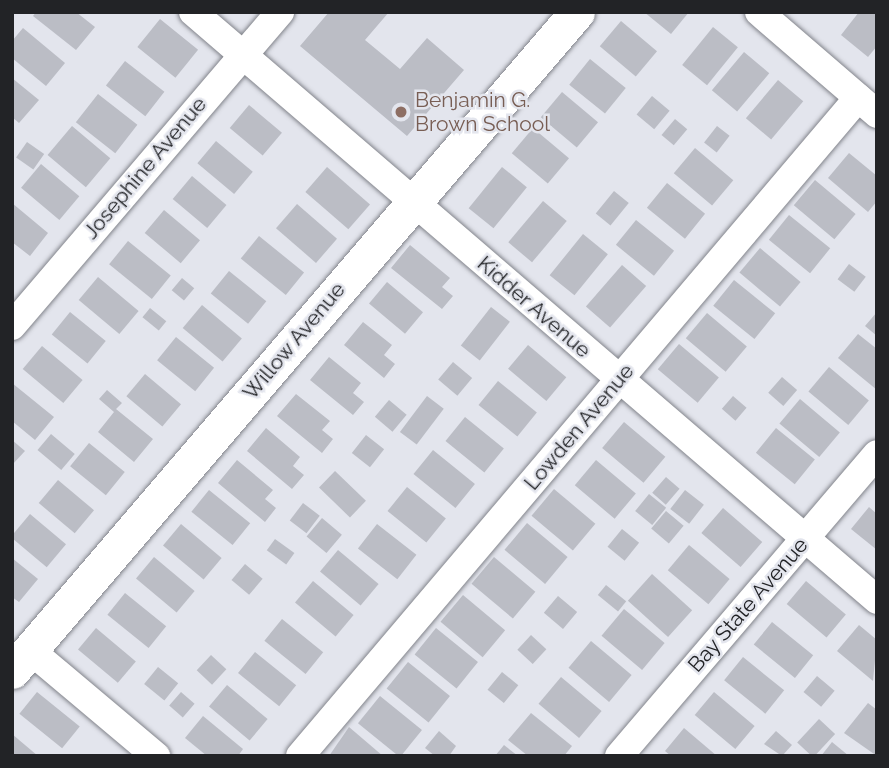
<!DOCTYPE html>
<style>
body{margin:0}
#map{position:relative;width:889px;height:768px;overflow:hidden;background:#e3e5ed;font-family:Raleway,sans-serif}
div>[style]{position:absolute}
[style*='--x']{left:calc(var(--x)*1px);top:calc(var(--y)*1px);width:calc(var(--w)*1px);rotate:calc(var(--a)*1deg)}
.building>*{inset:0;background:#bbbdc5;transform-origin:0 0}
.roads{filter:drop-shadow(0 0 2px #82848b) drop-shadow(0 0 2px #82848b)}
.minor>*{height:28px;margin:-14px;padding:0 14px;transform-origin:14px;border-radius:14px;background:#fff}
.tertiary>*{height:35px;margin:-17.5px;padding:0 17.5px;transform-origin:17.5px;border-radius:17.5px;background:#fff}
.dots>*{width:19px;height:19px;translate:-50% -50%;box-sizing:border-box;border:4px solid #e3e5ed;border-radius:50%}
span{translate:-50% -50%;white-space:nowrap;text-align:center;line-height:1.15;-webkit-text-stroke:5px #e3e5ed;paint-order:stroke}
.education-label{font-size:21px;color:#785e54}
.left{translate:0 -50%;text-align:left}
.street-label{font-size:21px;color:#222326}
.frame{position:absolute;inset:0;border:14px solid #222326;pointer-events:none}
</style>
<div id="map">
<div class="building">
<i style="clip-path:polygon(36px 12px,76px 12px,95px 27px,76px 50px,33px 16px)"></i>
<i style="clip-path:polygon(329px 12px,389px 12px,365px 40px,400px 69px,427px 38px,464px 70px,407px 136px,300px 46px)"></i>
<i style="clip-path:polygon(644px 12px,689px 12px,671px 34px)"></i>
<i style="clip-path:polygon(859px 12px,877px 12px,877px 46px,868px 57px,841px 35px)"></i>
<i style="left:160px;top:19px;width:49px;height:36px;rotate:39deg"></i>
<i style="left:621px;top:21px;width:47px;height:33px;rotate:40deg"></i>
<i style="left:713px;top:27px;width:32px;height:49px;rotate:39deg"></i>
<i style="clip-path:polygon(23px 28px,65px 63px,46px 86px,12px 58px,12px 41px)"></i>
<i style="left:744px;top:52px;width:33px;height:50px;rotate:40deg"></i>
<i style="left:590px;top:59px;width:46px;height:33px;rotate:39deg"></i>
<i style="left:125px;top:61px;width:50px;height:31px;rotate:38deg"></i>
<i style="clip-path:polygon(12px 78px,39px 100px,19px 123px,12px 117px)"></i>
<i style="left:778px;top:80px;width:33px;height:50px;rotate:40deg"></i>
<i style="left:562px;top:92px;width:47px;height:33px;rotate:40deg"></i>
<i style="left:98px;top:94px;width:50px;height:36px;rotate:38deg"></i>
<i style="left:652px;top:96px;width:23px;height:24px;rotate:40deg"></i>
<i style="left:249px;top:105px;width:43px;height:30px;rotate:40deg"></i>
<i style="left:675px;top:119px;width:16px;height:21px;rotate:40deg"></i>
<i style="left:72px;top:126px;width:50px;height:38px;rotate:40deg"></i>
<i style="left:717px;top:126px;width:16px;height:21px;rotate:38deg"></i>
<i style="left:533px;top:128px;width:47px;height:33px;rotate:40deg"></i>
<i style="left:216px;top:141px;width:48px;height:29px;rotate:40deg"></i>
<i style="left:27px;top:142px;width:21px;height:19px;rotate:35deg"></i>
<i style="left:695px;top:148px;width:50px;height:33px;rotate:40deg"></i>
<i style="clip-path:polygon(849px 153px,877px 176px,877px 201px,868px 212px,828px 178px)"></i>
<i style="left:41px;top:164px;width:50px;height:31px;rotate:40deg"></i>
<i style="left:327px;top:167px;width:57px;height:33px;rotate:41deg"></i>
<i style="left:502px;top:167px;width:32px;height:53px;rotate:39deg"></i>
<i style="left:192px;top:176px;width:45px;height:30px;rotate:40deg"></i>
<i style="left:815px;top:180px;width:53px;height:33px;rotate:40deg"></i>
<i style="left:667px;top:183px;width:49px;height:32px;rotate:39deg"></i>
<i style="left:614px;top:191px;width:19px;height:29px;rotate:39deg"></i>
<i style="left:543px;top:201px;width:31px;height:54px;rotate:40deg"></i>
<i style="clip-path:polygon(12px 203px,48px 233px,30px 256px,12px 242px)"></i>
<i style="left:297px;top:204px;width:53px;height:32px;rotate:41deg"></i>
<i style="left:164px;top:210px;width:47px;height:30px;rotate:40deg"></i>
<i style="left:789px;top:215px;width:53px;height:32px;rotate:39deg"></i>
<i style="left:636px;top:220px;width:49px;height:32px;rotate:39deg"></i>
<i style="left:583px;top:234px;width:32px;height:53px;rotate:39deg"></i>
<i style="left:259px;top:236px;width:58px;height:29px;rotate:39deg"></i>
<i style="left:128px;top:241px;width:55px;height:30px;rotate:39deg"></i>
<i style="clip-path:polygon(410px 245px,450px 278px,442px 287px,453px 296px,442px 309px,391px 268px)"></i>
<i style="left:760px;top:248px;width:53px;height:32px;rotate:40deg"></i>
<i style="left:849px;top:264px;width:21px;height:19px;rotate:37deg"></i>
<i style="left:622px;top:265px;width:32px;height:55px;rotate:41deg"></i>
<i style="left:229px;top:271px;width:48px;height:29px;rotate:39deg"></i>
<i style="left:98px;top:277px;width:53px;height:30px;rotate:40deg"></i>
<i style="left:182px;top:278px;width:16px;height:16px;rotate:40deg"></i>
<i style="left:734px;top:280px;width:53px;height:33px;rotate:39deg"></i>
<i style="left:387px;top:282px;width:47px;height:28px;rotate:40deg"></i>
<i style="left:202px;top:305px;width:52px;height:30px;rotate:40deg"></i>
<i style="left:491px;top:307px;width:24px;height:49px;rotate:38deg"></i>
<i style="left:150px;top:308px;width:21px;height:12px;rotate:39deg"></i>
<i style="left:70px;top:312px;width:46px;height:29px;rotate:39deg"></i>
<i style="clip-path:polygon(877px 312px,877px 336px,865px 326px)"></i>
<i style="left:707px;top:313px;width:52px;height:33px;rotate:40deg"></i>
<i style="clip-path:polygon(363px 322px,392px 345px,384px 355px,395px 364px,384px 378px,344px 345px)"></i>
<i style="clip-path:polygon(858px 334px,877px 349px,877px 390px,838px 358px)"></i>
<i style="left:176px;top:337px;width:49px;height:30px;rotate:39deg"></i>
<i style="left:679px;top:344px;width:52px;height:33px;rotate:40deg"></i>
<i style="left:528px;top:345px;width:50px;height:31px;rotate:40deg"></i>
<i style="left:42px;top:346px;width:53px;height:30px;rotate:40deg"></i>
<i style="clip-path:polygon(329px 357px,361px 383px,353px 393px,364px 402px,353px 415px,310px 380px)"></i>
<i style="left:453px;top:362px;width:25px;height:23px;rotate:40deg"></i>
<i style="left:829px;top:367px;width:52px;height:32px;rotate:40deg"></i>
<i style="left:145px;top:374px;width:47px;height:29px;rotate:40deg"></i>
<i style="left:782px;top:377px;width:20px;height:21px;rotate:41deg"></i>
<i style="left:498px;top:381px;width:50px;height:31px;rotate:39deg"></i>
<i style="clip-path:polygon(12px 383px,54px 417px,35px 440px,12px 421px)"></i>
<i style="clip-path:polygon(107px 390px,122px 403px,116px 409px,153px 439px,134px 462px,98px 432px,114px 412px,99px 399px)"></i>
<i style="clip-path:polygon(296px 394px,330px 421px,322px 430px,333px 439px,322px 453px,277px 416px)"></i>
<i style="left:427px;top:396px;width:21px;height:45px;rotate:37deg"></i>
<i style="left:733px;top:396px;width:18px;height:17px;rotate:41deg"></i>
<i style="left:800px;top:399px;width:52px;height:32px;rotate:40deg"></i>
<i style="left:389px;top:400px;width:23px;height:22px;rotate:40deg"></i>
<i style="left:465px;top:417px;width:50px;height:31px;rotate:39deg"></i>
<i style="left:624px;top:422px;width:54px;height:34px;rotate:40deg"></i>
<i style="clip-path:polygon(266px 428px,300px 457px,293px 466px,304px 475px,292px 489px,247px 451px)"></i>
<i style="left:776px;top:428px;width:50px;height:32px;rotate:39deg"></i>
<i style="left:51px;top:434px;width:31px;height:21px;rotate:40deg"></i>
<i style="left:366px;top:435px;width:23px;height:23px;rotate:38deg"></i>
<i style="clip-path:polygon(12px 440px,25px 451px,12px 465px)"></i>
<i style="left:89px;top:443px;width:46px;height:30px;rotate:39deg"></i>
<i style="left:433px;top:450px;width:54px;height:31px;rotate:39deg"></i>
<i style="clip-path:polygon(237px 460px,273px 490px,265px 499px,276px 508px,265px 522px,218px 483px)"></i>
<i style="left:596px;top:460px;width:52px;height:33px;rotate:40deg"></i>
<i style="left:335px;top:471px;width:43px;height:23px;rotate:44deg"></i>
<i style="left:666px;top:477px;width:18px;height:21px;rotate:41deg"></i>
<i style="left:58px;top:480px;width:47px;height:30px;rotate:40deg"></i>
<i style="left:407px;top:487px;width:50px;height:31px;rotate:39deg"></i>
<i style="left:554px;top:489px;width:54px;height:35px;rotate:40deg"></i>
<i style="left:209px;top:490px;width:53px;height:28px;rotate:39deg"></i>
<i style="left:685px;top:490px;width:24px;height:24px;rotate:38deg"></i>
<i style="left:649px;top:494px;width:22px;height:22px;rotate:39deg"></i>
<i style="left:303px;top:503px;width:21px;height:22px;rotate:37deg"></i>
<i style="clip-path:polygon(869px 507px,877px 514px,877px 550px,851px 529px)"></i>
<i style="left:723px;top:508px;width:52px;height:33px;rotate:41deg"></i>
<i style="left:666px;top:511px;width:23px;height:23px;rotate:40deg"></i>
<i style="left:30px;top:514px;width:47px;height:30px;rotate:40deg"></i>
<i style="left:322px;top:518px;width:26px;height:24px;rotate:40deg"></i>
<i style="left:527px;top:523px;width:53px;height:35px;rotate:40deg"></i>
<i style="left:181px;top:524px;width:53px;height:28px;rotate:40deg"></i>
<i style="left:377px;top:524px;width:50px;height:31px;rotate:38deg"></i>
<i style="left:622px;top:529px;width:22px;height:23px;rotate:39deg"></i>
<i style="left:275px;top:539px;width:24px;height:14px;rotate:36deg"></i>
<i style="left:689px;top:545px;width:53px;height:33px;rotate:40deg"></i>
<i style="left:338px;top:550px;width:53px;height:28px;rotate:40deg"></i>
<i style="left:154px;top:557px;width:53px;height:28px;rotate:40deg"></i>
<i style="left:494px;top:557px;width:54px;height:35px;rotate:40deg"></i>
<i style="clip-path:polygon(12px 558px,38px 579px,19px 602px,12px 597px)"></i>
<i style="left:245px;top:564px;width:23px;height:21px;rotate:40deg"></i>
<i style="left:652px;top:574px;width:54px;height:36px;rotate:42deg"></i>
<i style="left:313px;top:581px;width:53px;height:28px;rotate:40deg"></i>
<i style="left:806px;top:581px;width:52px;height:30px;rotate:40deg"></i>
<i style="left:606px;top:585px;width:26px;height:13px;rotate:39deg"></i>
<i style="left:125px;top:593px;width:53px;height:28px;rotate:39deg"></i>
<i style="left:463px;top:595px;width:55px;height:35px;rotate:40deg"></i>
<i style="left:558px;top:596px;width:25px;height:22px;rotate:40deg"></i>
<i style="left:624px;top:609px;width:53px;height:35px;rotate:40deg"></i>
<i style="left:282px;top:619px;width:53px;height:28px;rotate:39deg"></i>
<i style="left:772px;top:622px;width:53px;height:29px;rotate:39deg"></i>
<i style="clip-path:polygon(859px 625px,877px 640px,873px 681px,837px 651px)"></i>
<i style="left:96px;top:628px;width:52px;height:28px;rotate:40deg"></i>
<i style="left:436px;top:628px;width:54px;height:34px;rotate:39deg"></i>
<i style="left:531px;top:635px;width:21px;height:20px;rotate:43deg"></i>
<i style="left:591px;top:641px;width:53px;height:35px;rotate:40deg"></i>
<i style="left:255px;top:652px;width:53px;height:27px;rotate:39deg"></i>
<i style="left:211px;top:655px;width:21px;height:21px;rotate:43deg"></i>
<i style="left:743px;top:657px;width:53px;height:30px;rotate:39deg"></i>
<i style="left:408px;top:662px;width:54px;height:34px;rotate:39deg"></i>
<i style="left:158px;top:667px;width:26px;height:22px;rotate:39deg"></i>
<i style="left:502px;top:672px;width:21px;height:23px;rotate:39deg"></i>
<i style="left:817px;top:676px;width:23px;height:21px;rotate:40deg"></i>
<i style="left:561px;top:677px;width:53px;height:35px;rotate:40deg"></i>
<i style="left:227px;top:685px;width:53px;height:28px;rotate:40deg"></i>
<i style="left:37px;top:692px;width:55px;height:28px;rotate:39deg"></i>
<i style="left:181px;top:692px;width:18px;height:18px;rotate:41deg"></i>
<i style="left:714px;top:692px;width:53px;height:30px;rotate:40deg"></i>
<i style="left:380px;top:696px;width:54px;height:35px;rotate:39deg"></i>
<i style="clip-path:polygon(868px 703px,877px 710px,877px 756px,844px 733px)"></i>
<i style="clip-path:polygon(531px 713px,572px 746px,564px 756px,528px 756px,508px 740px)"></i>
<i style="clip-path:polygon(203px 716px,243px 749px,238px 756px,207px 756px,185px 738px)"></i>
<i style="left:819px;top:719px;width:22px;height:32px;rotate:43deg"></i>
<i style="clip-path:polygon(349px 727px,383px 756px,329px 756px)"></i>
<i style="clip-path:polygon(684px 728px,717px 756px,671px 756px,665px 751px)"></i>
<i style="clip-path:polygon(439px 731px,456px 746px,449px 756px,435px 756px,425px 748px)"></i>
<i style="clip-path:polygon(776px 731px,792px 745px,782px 756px,764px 744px)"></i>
<i style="clip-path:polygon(12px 734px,38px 756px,12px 756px)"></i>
<i style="clip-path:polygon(832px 742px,849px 756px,821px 756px)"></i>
<i style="clip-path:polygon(504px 745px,518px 756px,495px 756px)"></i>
</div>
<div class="roads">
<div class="minor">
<i style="--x:193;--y:12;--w:902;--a:40.68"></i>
<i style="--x:759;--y:12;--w:156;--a:40.8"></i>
<i style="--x:12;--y:326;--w:413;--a:-49.5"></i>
<i style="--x:30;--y:650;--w:165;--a:40.1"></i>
<i style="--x:300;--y:756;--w:863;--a:-49.7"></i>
<i style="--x:619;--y:756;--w:397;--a:-49.5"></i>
</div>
<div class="tertiary">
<i style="--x:12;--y:671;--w:868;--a:-49.39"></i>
</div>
</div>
<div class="dots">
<i style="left:401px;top:112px;background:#8d6e63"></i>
</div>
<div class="education-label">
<span class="left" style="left:415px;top:112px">Benjamin G.<br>Brown School</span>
</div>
<div class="street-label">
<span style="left:145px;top:168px;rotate:-50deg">Josephine Avenue</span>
<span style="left:534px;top:307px;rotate:41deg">Kidder Avenue</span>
<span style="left:294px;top:341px;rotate:-50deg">Willow Avenue</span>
<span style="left:579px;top:427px;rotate:-50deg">Lowden Avenue</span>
<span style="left:748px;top:605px;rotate:-49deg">Bay State Avenue</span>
</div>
<div class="frame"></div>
</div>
